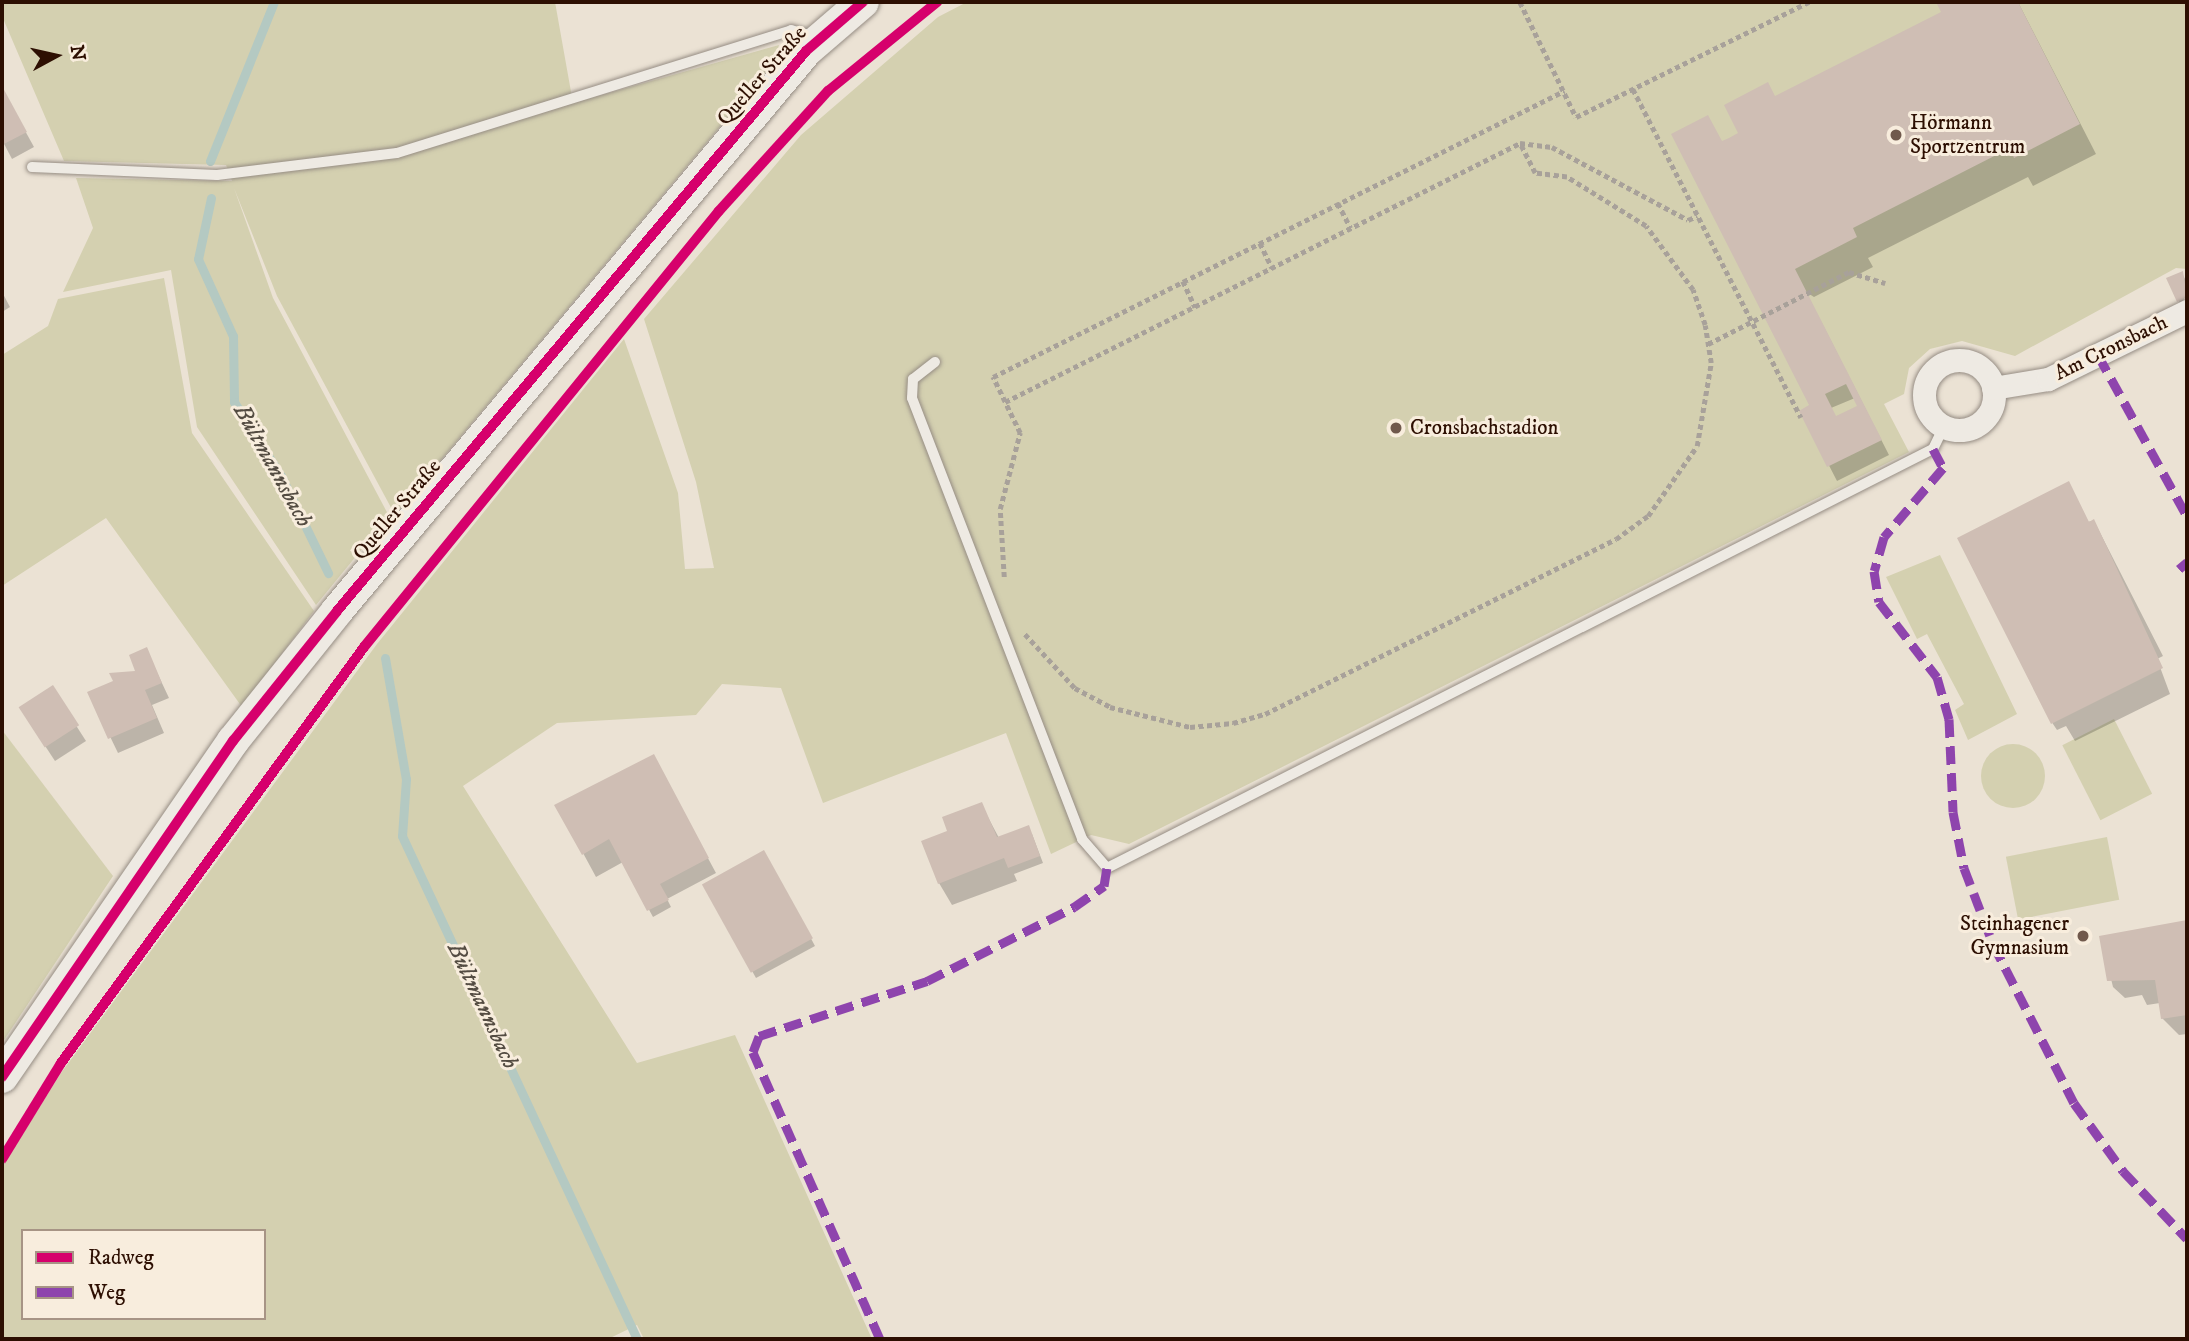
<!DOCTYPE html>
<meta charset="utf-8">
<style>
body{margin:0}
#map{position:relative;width:2189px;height:1341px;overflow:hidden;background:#ebe2d4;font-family:"IM FELL DW Pica",serif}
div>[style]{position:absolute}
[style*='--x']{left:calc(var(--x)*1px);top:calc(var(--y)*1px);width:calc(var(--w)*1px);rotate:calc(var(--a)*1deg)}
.green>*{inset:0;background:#d4d0b0;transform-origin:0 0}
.round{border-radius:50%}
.shadow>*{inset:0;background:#0003}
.stream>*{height:9px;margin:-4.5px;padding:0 4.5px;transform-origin:4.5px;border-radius:4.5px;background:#b4c9c2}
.building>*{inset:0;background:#cfbeb4;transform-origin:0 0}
.path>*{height:4.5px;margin-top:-2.25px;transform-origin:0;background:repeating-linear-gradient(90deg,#a8a19a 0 5px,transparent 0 8.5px)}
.roads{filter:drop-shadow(0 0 2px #968d84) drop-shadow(0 0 2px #968d84)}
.service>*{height:10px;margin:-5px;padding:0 5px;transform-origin:5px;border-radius:5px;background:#eeeae3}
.minor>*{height:23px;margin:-11.5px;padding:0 11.5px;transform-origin:11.5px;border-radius:11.5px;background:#eeeae3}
.minor>.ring{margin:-11.5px;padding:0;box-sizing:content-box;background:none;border:23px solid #eeeae3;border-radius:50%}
.secondary>*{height:32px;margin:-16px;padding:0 16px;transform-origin:16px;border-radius:16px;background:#eeeae3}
.quiet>*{height:9px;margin-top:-4.5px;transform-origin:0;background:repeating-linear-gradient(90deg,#8e44ad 0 18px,transparent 0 27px)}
.cycleway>*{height:10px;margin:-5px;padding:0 5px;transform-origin:5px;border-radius:5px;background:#d6006c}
.dots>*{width:19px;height:19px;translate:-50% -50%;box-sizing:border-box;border:4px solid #f8eddd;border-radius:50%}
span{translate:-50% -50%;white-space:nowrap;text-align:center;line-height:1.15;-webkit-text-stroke:6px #f8eddd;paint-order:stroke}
.street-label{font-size:21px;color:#2d0f02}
.poi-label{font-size:21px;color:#2d0f02}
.left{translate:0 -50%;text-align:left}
.right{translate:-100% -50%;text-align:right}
.water-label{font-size:23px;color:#544c42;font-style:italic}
.frame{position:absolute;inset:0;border:4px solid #2d0f02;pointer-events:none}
.legend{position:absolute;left:21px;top:1229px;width:245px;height:91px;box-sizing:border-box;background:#f8eddd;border:2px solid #a79485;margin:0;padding:9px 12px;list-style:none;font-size:21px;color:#2d0f02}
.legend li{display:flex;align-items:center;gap:14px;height:35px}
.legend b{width:35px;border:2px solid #a79485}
.north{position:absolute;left:21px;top:21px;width:70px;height:70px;-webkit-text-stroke:5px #f8eddd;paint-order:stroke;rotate:82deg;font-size:19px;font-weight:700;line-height:28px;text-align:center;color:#2d0f02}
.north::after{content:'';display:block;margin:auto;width:24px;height:32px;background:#2d0f02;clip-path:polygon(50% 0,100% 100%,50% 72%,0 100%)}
</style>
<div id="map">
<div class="green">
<i style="clip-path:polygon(2px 2px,555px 2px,573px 103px,779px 45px,774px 62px,395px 515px,277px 296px,234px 188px,273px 298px,389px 516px,316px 605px,197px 427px,171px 270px,63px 292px,93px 228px,76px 178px,232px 181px,226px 165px,64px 161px,2px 16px)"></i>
<i style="clip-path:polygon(evenodd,967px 2px,2187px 2px,2187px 269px,2176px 268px,2015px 356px,1962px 341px,1930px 349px,1909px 368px,1904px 394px,1884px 404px,1909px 452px,1129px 844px,1091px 835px,1051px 854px,1006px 733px,823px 803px,781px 688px,722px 684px,696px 715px,557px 723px,463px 786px,637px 1063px,735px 1035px,872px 1339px,644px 1339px,637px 1325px,608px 1339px,2px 1339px,2px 1167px,61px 1073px,377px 644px,624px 339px,678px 493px,685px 569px,714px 568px,696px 482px,644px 319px,801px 135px,938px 17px,967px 2px,23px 1231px,264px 1231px,264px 1318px,23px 1318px,23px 1231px)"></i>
<i style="clip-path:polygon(164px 278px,192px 433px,314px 611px,242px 707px,106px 518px,2px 586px,2px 355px,48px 326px,58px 299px)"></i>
<i style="clip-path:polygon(1940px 555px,2017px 714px,1968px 740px,1955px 710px,1964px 704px,1927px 634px,1917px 639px,1886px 577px)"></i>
<i style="left:2114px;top:719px;width:84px;height:58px;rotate:63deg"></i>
<i style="clip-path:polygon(2px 730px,113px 876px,2px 1043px)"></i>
<i class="round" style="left:1981px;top:744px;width:64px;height:64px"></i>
<i style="left:2107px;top:837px;width:64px;height:103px;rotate:79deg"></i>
</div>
<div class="shadow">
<i style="clip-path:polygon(evenodd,1938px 2px,2018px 2px,2096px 154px,2033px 186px,2028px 177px,1868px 258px,1873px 267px,1814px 297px,1806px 292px,1889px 455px,1837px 481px,1801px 411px,1811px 406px,1722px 143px,1741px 134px,1775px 98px,1943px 13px,1938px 2px,1855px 398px,1860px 407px,1836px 418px,1831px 408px,1855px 398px)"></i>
<i style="clip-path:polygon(2px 89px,34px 147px,12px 159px,2px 140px)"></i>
<i style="clip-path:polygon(2182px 273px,2187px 283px,2182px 308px,2168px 279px)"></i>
<i style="clip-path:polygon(2px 292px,10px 307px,2px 312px)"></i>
<i style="clip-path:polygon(2094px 521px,2163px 656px,2157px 659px,2170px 694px,2075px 741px,2066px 726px,2057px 730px,2053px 724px,1959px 538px)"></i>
<i style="clip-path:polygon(146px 649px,169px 698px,152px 705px,164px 733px,118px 753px,89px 693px,138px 673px)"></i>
<i style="clip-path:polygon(52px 688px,86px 741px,55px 761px,30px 723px)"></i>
<i style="clip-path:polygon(981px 804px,999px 838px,1032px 834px,1043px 863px,1014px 874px,1017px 881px,952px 905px,939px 883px,949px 832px)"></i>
<i style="clip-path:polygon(557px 805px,696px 836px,716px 873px,667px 899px,671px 907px,653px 917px,623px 862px,596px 877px)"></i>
<i style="clip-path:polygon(777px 875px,815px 946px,756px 978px,704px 885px)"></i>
<i style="clip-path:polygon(2187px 922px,2187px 1034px,2179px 1035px,2162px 1018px,2160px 1003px,2147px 1005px,2142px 995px,2125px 998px,2113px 987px,2101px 938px)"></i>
</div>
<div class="stream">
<i style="--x:210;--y:161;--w:171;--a:-68.1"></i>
<i style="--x:211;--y:198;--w:62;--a:102"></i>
<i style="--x:198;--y:259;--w:85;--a:65.6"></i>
<i style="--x:233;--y:336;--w:66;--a:89.1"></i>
<i style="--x:234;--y:402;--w:88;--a:57.6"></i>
<i style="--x:281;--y:476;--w:108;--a:64.1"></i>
<i style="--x:385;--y:658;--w:123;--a:80.2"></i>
<i style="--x:406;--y:779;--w:57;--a:94"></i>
<i style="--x:402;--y:836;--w:555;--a:64.96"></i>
</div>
<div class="building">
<i style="clip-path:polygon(evenodd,1936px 2px,2018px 2px,2080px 124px,2014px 158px,2010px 148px,1853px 228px,1857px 237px,1795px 269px,1882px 440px,1827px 467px,1799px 411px,1809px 405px,1671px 134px,1708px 115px,1722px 141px,1729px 138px,1738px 133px,1724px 105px,1768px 82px,1775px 96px,1941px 12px,1936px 2px,1846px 384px,1857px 406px,1836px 416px,1825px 394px,1846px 384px)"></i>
<i style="clip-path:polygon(2px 86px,27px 132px,2px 145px)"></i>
<i style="clip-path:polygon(2183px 271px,2187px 297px,2177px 302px,2166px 278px)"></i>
<i style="clip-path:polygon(2069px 481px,2089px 522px,2094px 519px,2163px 668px,2051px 724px,1957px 538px)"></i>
<i style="clip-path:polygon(147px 647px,162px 683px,145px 690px,157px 718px,108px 739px,87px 692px,113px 681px,109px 673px,135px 671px,129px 655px)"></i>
<i style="left:53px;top:685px;width:48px;height:41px;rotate:57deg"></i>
<i style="clip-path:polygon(654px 754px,709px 858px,660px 884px,669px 900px,647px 911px,609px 839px,582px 855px,554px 805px)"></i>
<i style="clip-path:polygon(982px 802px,997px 837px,1029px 825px,1040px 856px,1008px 868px,1004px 858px,938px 884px,921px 841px,947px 831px,942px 817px)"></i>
<i style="left:764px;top:850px;width:101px;height:71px;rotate:61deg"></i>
<i style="clip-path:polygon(2187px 920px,2187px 1015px,2161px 1019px,2155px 980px,2107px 981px,2099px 936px)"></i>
</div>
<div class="path">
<i style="--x:1520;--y:2;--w:128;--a:64"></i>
<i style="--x:1576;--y:117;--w:260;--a:-26.3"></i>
<i style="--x:1633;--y:89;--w:369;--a:62.9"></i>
<i style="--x:1338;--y:203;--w:28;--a:63"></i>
<i style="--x:1260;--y:243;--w:28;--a:64"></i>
<i style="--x:1183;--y:281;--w:29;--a:65"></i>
<i style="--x:1708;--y:344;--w:158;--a:-27.1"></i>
<i style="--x:1849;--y:272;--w:38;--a:17"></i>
<i style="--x:1005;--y:402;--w:28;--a:-116"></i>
<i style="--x:993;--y:377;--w:639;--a:-26.61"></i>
<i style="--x:1004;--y:577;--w:68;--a:-93.4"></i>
<i style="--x:1000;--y:509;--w:79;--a:-75.3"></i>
<i style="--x:1020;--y:433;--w:34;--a:-116"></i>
<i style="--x:1005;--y:402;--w:576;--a:-26.7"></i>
<i style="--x:1520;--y:143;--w:32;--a:7"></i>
<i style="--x:1552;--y:147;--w:154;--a:28.2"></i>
<i style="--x:1688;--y:220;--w:10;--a:-24"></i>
<i style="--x:1025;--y:634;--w:74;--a:47.2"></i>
<i style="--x:1075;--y:688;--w:40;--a:28"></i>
<i style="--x:1110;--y:707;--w:82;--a:14"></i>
<i style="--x:1190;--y:727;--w:43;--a:-5.3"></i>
<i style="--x:1233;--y:723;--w:33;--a:-16"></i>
<i style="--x:1265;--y:714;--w:392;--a:-26.5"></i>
<i style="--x:1616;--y:539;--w:39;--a:-36"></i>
<i style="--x:1648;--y:516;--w:85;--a:-55"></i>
<i style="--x:1697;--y:446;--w:84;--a:-80.4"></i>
<i style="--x:1711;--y:363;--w:38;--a:-99"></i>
<i style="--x:1705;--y:325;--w:37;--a:-109"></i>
<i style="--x:1693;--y:290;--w:79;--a:-126.3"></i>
<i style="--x:1646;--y:226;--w:93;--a:-148.2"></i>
<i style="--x:1567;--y:177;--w:32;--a:-173"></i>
<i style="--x:1535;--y:173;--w:34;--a:-117"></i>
<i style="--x:2;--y:1159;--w:113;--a:-58.4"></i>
<i style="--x:61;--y:1063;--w:515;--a:-53.93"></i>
<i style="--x:364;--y:647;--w:562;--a:-50.85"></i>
<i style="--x:719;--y:211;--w:162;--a:-47.8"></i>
<i style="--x:828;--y:91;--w:141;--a:-39.2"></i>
</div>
<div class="roads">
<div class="service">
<i style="--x:32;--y:167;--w:185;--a:2.5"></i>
<i style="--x:217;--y:175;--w:181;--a:-7"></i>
<i style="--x:397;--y:153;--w:413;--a:-17.3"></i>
<i style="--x:791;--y:30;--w:27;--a:15"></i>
<i style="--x:935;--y:362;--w:28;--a:142"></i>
<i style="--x:913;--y:379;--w:19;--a:93"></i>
<i style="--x:912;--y:398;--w:473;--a:68.9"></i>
<i style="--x:1082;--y:839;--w:38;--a:49"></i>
<i style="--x:1107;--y:868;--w:926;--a:-26.9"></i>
<i style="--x:1933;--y:449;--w:25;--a:-64"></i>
</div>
<div class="minor">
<i class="ring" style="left:1924px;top:360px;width:47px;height:47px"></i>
<i style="--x:1993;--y:388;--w:56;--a:-9.3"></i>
<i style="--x:2048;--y:379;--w:155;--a:-26.1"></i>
</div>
<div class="secondary">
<i style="--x:2;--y:1077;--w:408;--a:-55.5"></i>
<i style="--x:233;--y:741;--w:166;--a:-51.3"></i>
<i style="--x:337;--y:611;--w:730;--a:-50.05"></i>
<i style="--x:806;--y:51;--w:75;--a:-40.7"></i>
</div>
</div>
<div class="quiet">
<i style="--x:2098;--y:355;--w:184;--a:61.1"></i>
<i style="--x:1933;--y:449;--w:21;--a:62"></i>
<i style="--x:1943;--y:468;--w:91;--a:130.5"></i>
<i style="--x:1884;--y:537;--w:35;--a:106"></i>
<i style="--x:1874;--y:571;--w:31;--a:81"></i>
<i style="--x:1879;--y:602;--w:95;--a:52.3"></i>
<i style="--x:1937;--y:677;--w:44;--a:74.1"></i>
<i style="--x:1949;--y:719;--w:93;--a:87.5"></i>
<i style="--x:1953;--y:812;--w:57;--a:78.9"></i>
<i style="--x:1964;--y:868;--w:81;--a:69.1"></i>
<i style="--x:1993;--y:944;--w:178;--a:63"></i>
<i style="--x:2074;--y:1103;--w:84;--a:54.2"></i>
<i style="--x:2123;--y:1171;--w:93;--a:46.7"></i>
<i style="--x:2179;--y:569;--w:11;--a:-41"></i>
<i style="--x:880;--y:1339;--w:314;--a:-113.9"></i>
<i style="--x:753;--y:1052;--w:17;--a:-69"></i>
<i style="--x:759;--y:1036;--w:177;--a:-18.1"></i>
<i style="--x:927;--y:981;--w:165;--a:-26.7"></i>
<i style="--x:1074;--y:907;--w:37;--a:-35"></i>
<i style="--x:1104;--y:886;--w:18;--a:-81"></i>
</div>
<div class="cycleway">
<i style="--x:2;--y:1077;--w:408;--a:-55.5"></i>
<i style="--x:233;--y:741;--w:166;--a:-51.3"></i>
<i style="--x:337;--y:611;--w:730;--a:-50.05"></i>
<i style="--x:806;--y:51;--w:75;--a:-40.7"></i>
<i style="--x:2;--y:1159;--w:113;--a:-58.4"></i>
<i style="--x:61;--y:1063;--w:515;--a:-53.93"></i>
<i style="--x:364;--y:647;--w:562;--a:-50.85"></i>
<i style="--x:719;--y:211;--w:162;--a:-47.8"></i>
<i style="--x:828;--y:91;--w:141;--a:-39.2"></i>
</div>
<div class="dots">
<i style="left:1896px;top:135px;background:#70594c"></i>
<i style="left:1396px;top:428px;background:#70594c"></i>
<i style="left:2083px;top:936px;background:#70594c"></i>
</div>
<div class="street-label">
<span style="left:762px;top:76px;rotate:-49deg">Queller Straße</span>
<span style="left:2111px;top:348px;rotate:-26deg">Am Cronsbach</span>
<span style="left:397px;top:510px;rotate:-50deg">Queller Straße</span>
</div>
<div class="poi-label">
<span class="left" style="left:1910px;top:135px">Hörmann<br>Sportzentrum</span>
<span class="left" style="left:1410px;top:428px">Cronsbachstadion</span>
<span class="right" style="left:2069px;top:936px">Steinhagener<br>Gymnasium</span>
</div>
<div class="water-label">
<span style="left:272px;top:466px;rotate:61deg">Bültmannsbach</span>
<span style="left:482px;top:1006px;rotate:65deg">Bültmannsbach</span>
</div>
<div class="frame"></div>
<ul class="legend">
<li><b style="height:9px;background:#d6006c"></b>Radweg</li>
<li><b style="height:9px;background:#8e44ad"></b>Weg</li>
</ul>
<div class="north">N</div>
</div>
